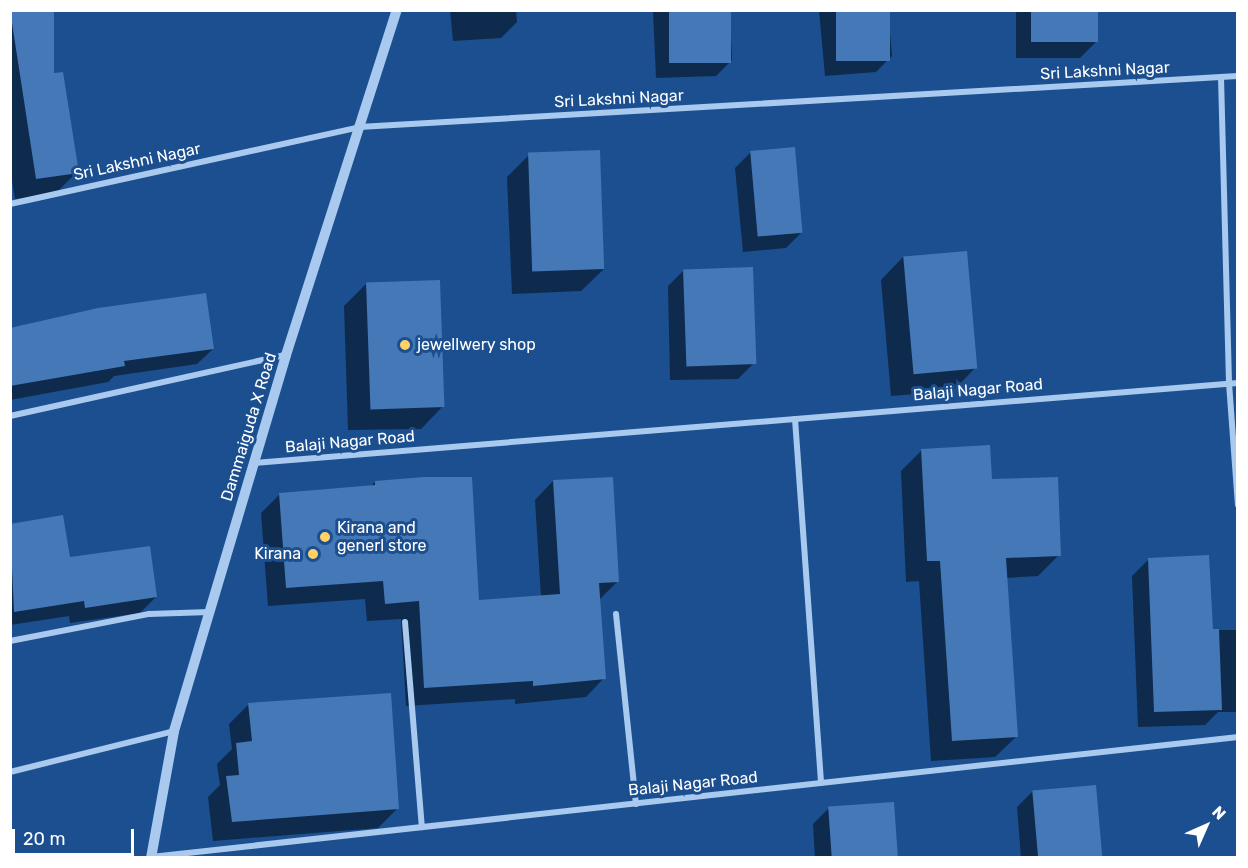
<!DOCTYPE html>
<style>
body{margin:0}
#map{position:relative;width:1248px;height:868px;overflow:hidden;background:#1b4f8f;font-family:Rubik,sans-serif}
div>[style]{position:absolute}
[style*='--x']{left:calc(var(--x)*1px);top:calc(var(--y)*1px);width:calc(var(--w)*1px);rotate:calc(var(--a)*1deg)}
.shadow>*{inset:0;background:#0007}
.building>*{inset:0;background:#4478b7;transform-origin:0 0}
.minor>*{height:6px;margin:-3px;padding:0 3px;transform-origin:3px;border-radius:3px;background:#a9c9ee}
.tertiary>*{height:10px;margin:-5px;padding:0 5px;transform-origin:5px;border-radius:5px;background:#a9c9ee}
.dots>*{width:16px;height:16px;translate:-50% -50%;box-sizing:border-box;border:3px solid #1b4f8f;border-radius:50%}
span{translate:-50% -50%;white-space:nowrap;text-align:center;line-height:1.15;-webkit-text-stroke:6px #1b4f8f;paint-order:stroke}
.street-label{font-size:16px;color:#fff}
.poi-label{font-size:16px;color:#fff}
.left{translate:0 -50%;text-align:left}
.right{translate:-100% -50%;text-align:right}
.frame{position:absolute;inset:0;border:12px solid #fff;pointer-events:none}
.north{position:absolute;left:1176px;top:796px;width:60px;height:60px;-webkit-text-stroke:4px #1b4f8f;paint-order:stroke;rotate:45deg;font-size:16px;font-weight:700;line-height:24px;text-align:center;color:#fff}
.north::after{content:'';display:block;margin:auto;width:21px;height:27px;background:#fff;clip-path:polygon(50% 0,100% 100%,50% 72%,0 100%)}
.scale{position:absolute;left:12px;top:829px;width:122px;height:27px;box-sizing:border-box;border:3px solid #fff;border-top:0;padding-left:8px;font-size:18px;line-height:21px;white-space:nowrap;color:#fff;-webkit-text-stroke:4px #1b4f8f;paint-order:stroke}
</style>
<div id="map">
<div class="shadow">
<i style="clip-path:polygon(10px 10px,77px 172px,56px 193px,15px 199px,10px 168px)"></i>
<i style="clip-path:polygon(450px 10px,516px 10px,517px 22px,501px 38px,453px 41px)"></i>
<i style="clip-path:polygon(653px 10px,730px 10px,732px 60px,716px 76px,656px 78px)"></i>
<i style="clip-path:polygon(819px 10px,888px 10px,892px 56px,876px 72px,825px 76px)"></i>
<i style="clip-path:polygon(1016px 10px,1096px 10px,1096px 42px,1080px 58px,1016px 58px)"></i>
<i style="clip-path:polygon(751px 152px,802px 232px,786px 248px,743px 252px,735px 168px)"></i>
<i style="clip-path:polygon(529px 155px,604px 269px,581px 291px,512px 294px,507px 177px)"></i>
<i style="clip-path:polygon(903px 257px,975px 368px,953px 391px,891px 396px,881px 280px)"></i>
<i style="clip-path:polygon(684px 270px,754px 363px,738px 379px,670px 380px,668px 286px)"></i>
<i style="clip-path:polygon(366px 284px,443px 406px,421px 429px,348px 430px,344px 306px)"></i>
<i style="clip-path:polygon(10px 326px,11px 330px,213px 349px,197px 364px,114px 376px,108px 382px,10px 400px)"></i>
<i style="clip-path:polygon(922px 450px,990px 481px,1059px 555px,1038px 576px,1005px 578px,1017px 736px,995px 757px,931px 761px,919px 581px,906px 582px,901px 471px)"></i>
<i style="clip-path:polygon(553px 481px,617px 582px,599px 600px,604px 678px,586px 697px,515px 704px,515px 699px,406px 706px,401px 619px,367px 621px,365px 599px,268px 606px,261px 513px,280px 494px,370px 487px,375px 482px,478px 602px,541px 597px,535px 500px)"></i>
<i style="clip-path:polygon(10px 525px,69px 559px,156px 597px,140px 613px,70px 623px,69px 616px,10px 625px)"></i>
<i style="clip-path:polygon(1148px 560px,1212px 630px,1238px 630px,1238px 712px,1218px 712px,1205px 725px,1138px 727px,1132px 576px)"></i>
<i style="clip-path:polygon(249px 704px,398px 808px,378px 828px,213px 841px,208px 797px,220px 785px,217px 764px,232px 749px,229px 724px)"></i>
<i style="clip-path:polygon(1033px 791px,1101px 858px,1021px 858px,1017px 807px)"></i>
<i style="clip-path:polygon(828px 809px,897px 858px,815px 858px,813px 824px)"></i>
</div>
<div class="building">
<i style="clip-path:polygon(10px 10px,54px 10px,54px 73px,63px 72px,79px 173px,36px 179px)"></i>
<i style="left:669px;top:10px;width:62px;height:53px"></i>
<i style="left:836px;top:10px;width:54px;height:51px"></i>
<i style="left:1031px;top:10px;width:67px;height:32px"></i>
<i style="left:795px;top:147px;width:86px;height:45px;rotate:85deg"></i>
<i style="left:600px;top:150px;width:119px;height:72px;rotate:88deg"></i>
<i style="left:967px;top:251px;width:118px;height:64px;rotate:85deg"></i>
<i style="left:753px;top:267px;width:97px;height:70px;rotate:88deg"></i>
<i style="left:440px;top:280px;width:127px;height:74px;rotate:88deg"></i>
<i style="clip-path:polygon(206px 293px,214px 349px,124px 361px,125px 366px,10px 386px,10px 328px,98px 308px)"></i>
<i style="clip-path:polygon(990px 445px,992px 479px,1058px 477px,1061px 556px,1006px 558px,1018px 737px,952px 741px,940px 561px,927px 561px,921px 449px)"></i>
<i style="clip-path:polygon(424px 477px,472px 477px,479px 600px,560px 594px,553px 480px,613px 477px,619px 582px,599px 583px,606px 679px,533px 686px,533px 681px,424px 688px,419px 601px,385px 604px,383px 581px,286px 588px,279px 493px,375px 485px,375px 481px)"></i>
<i style="clip-path:polygon(63px 515px,70px 557px,150px 546px,157px 597px,85px 608px,84px 601px,14px 612px,10px 524px)"></i>
<i style="clip-path:polygon(1209px 555px,1213px 629px,1219px 629px,1222px 710px,1154px 712px,1148px 558px)"></i>
<i style="clip-path:polygon(391px 693px,399px 809px,232px 822px,226px 776px,239px 775px,236px 743px,252px 741px,248px 703px)"></i>
<i style="left:1096px;top:785px;width:73px;height:64px;rotate:85deg"></i>
<i style="left:894px;top:802px;width:56px;height:66px;rotate:86deg"></i>
</div>
<div class="minor">
<i style="--x:1221;--y:77;--w:306;--a:88.5"></i>
<i style="--x:1229;--y:383;--w:122;--a:85.8"></i>
<i style="--x:10;--y:204;--w:357;--a:-12.4"></i>
<i style="--x:359;--y:127;--w:880;--a:-3.32"></i>
<i style="--x:10;--y:416;--w:283;--a:-12.5"></i>
<i style="--x:795;--y:419;--w:365;--a:85.9"></i>
<i style="--x:254;--y:463;--w:987;--a:-4.65"></i>
<i style="--x:616;--y:614;--w:191;--a:84"></i>
<i style="--x:405;--y:622;--w:206;--a:85.3"></i>
<i style="--x:10;--y:641;--w:142;--a:-11"></i>
<i style="--x:149;--y:614;--w:61;--a:-1.9"></i>
<i style="--x:10;--y:772;--w:169;--a:-14"></i>
<i style="--x:151;--y:857;--w:1094;--a:-6.3"></i>
</div>
<div class="tertiary">
<i style="--x:151;--y:858;--w:129;--a:-79.7"></i>
<i style="--x:174;--y:731;--w:392;--a:-73.4"></i>
<i style="--x:286;--y:355;--w:362;--a:-72.2"></i>
</div>
<div class="dots">
<i style="left:405px;top:345px;background:#ffd166"></i>
<i style="left:325px;top:537px;background:#ffd166"></i>
<i style="left:313px;top:554px;background:#ffd166"></i>
</div>
<div class="street-label">
<span style="left:1105px;top:71px;rotate:-3deg">Sri Lakshni Nagar</span>
<span style="left:619px;top:99px;rotate:-3deg">Sri Lakshni Nagar</span>
<span style="left:137px;top:162px;rotate:-12deg">Sri Lakshni Nagar</span>
<span style="left:978px;top:390px;rotate:-5deg">Balaji Nagar Road</span>
<span style="left:249px;top:427px;rotate:-73deg">Dammaiguda X Road</span>
<span style="left:350px;top:442px;rotate:-5deg">Balaji Nagar Road</span>
<span style="left:693px;top:784px;rotate:-6deg">Balaji Nagar Road</span>
</div>
<div class="poi-label">
<span class="left" style="left:417px;top:345px">jewellwery shop</span>
<span class="left" style="left:337px;top:537px">Kirana and<br>generl store</span>
<span class="right" style="left:301px;top:554px">Kirana</span>
</div>
<div class="frame"></div>
<div class="north">N</div>
<div class="scale">20 m</div>
</div>
